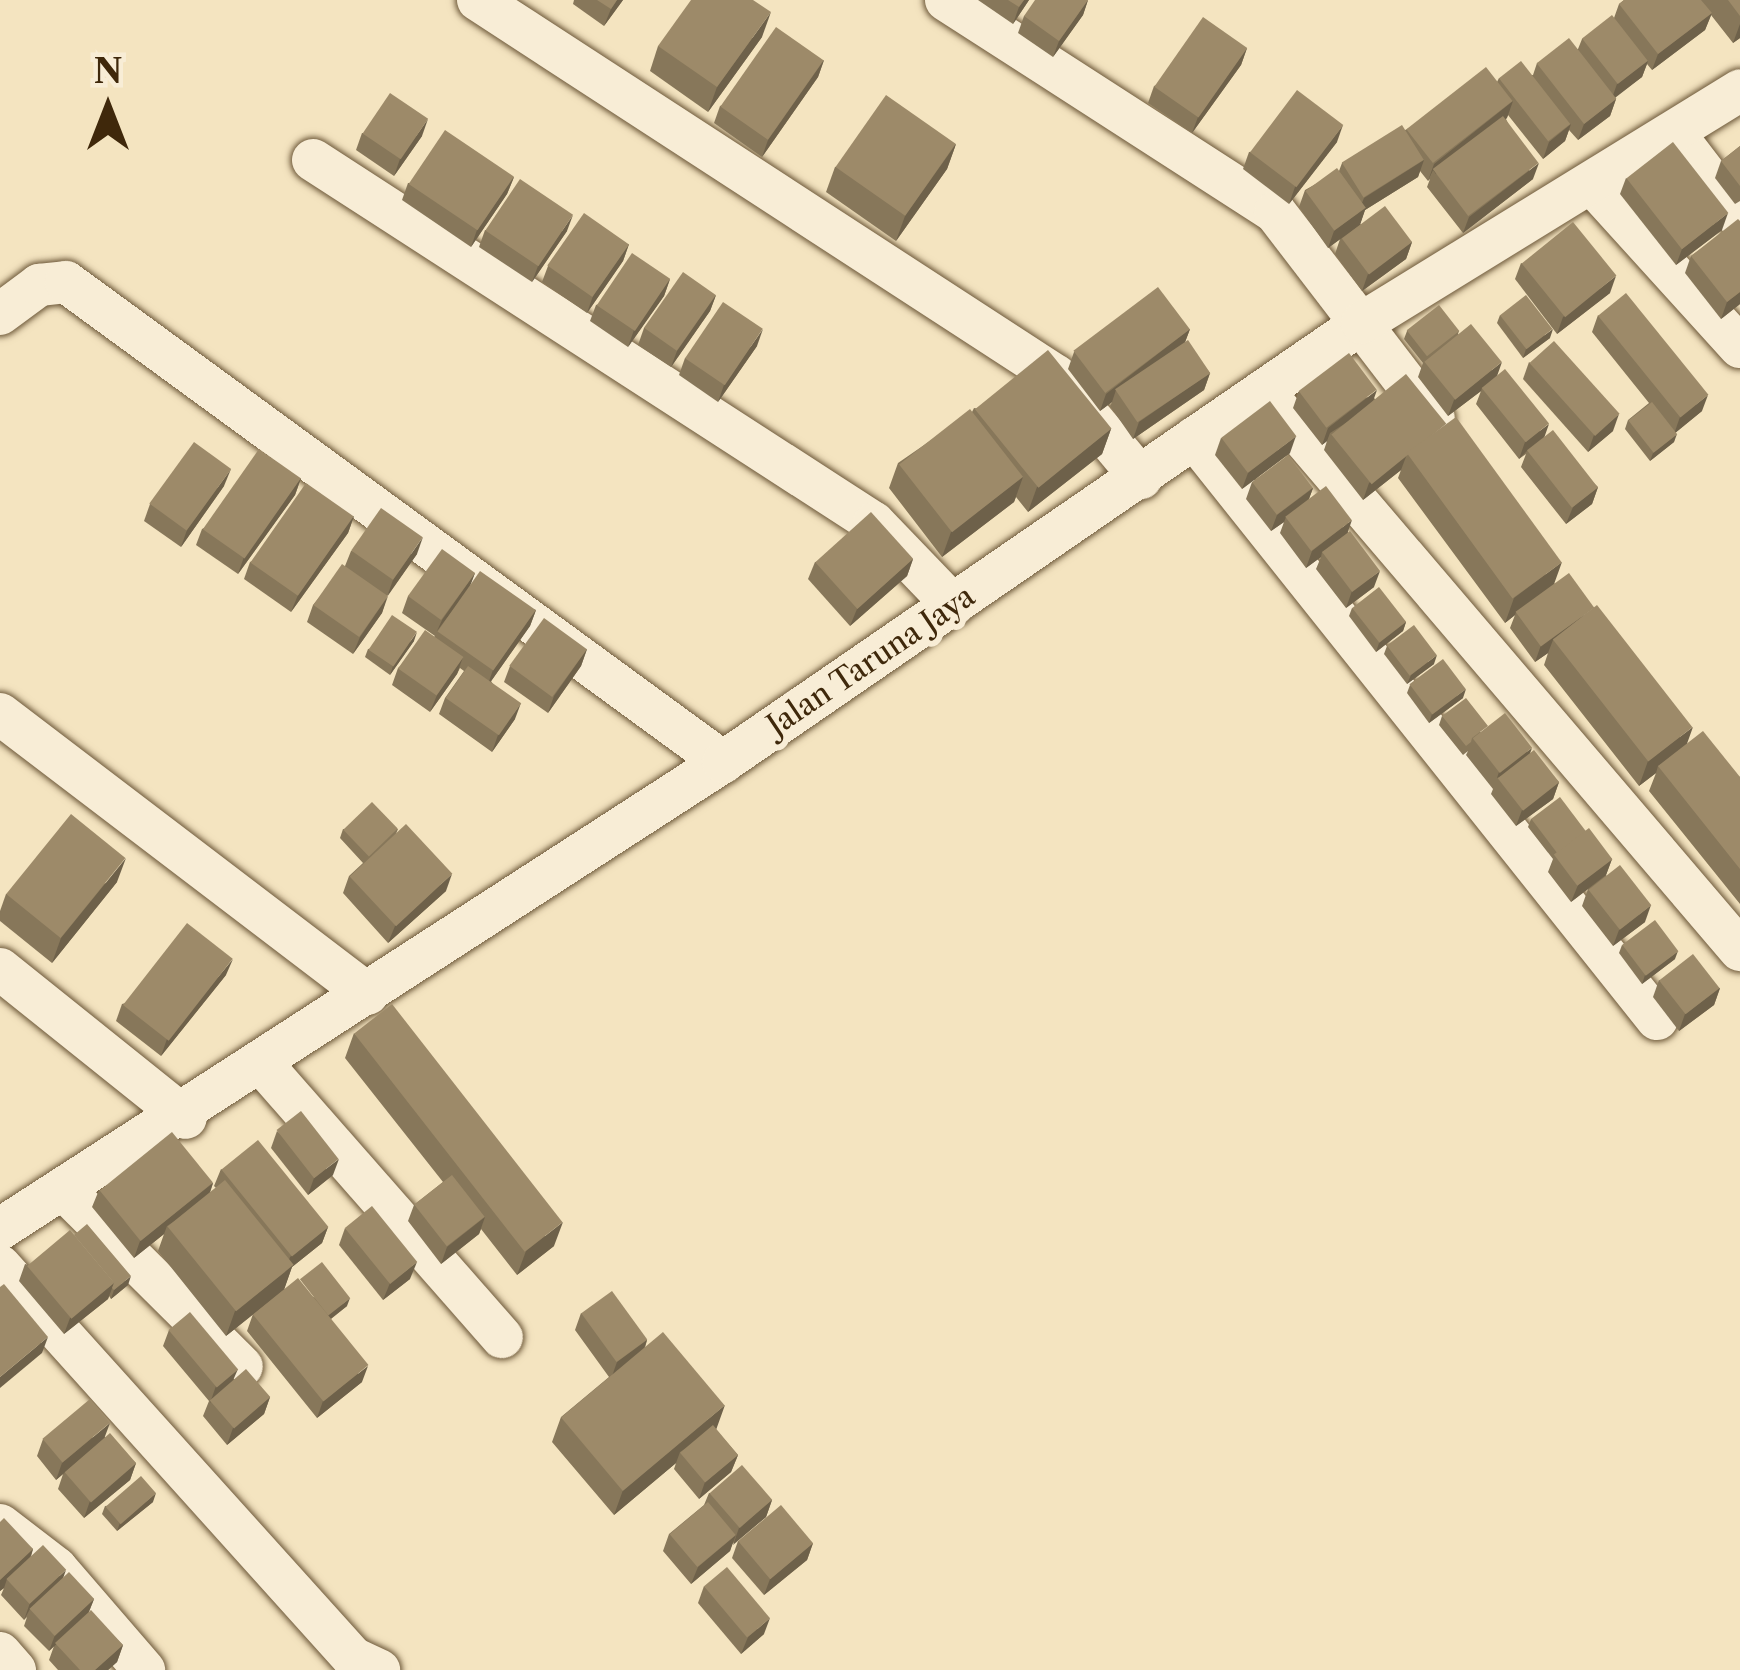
<!DOCTYPE html>
<style>
body{margin:0}
#map{position:relative;width:1740px;height:1670px;overflow:hidden;background:#f4e4c0;font-family:"Libre Caslon Text",serif}
div>[style]{position:absolute}
[style*='--x']{left:calc(var(--x)*1px);top:calc(var(--y)*1px);width:calc(var(--w)*1px);rotate:calc(var(--a)*1deg)}
.roads{filter:drop-shadow(0 0 3px #6c5738) drop-shadow(0 0 3px #6c5738)}
.minor>*{height:42px;margin:-21px;padding:0 21px;transform-origin:21px;border-radius:21px;background:#f8edd6}
.wall>*{inset:0;background:#87775a}
.shaded-wall>*{inset:0;background:#6e614a}
.building>*{inset:0;background:#9d8a69;transform-origin:0 0}
span{translate:-50% -50%;white-space:nowrap;text-align:center;line-height:1.15;-webkit-text-stroke:12px #f8edd6;paint-order:stroke}
.street-label{font-size:30px;color:#3f280b}
.north{position:absolute;left:48px;top:48px;width:120px;height:120px;-webkit-text-stroke:9px #f8edd6;paint-order:stroke;rotate:0deg;font-size:33px;font-weight:700;line-height:48px;text-align:center;color:#3f280b}
.north::after{content:'';display:block;margin:auto;width:42px;height:54px;background:#3f280b;clip-path:polygon(50% 0,100% 100%,50% 72%,0 100%)}
</style>
<div id="map">
<div class="roads">
<div class="minor">
<i style="--x:478;--y:0;--w:690;--a:33.04"></i>
<i style="--x:1056;--y:376;--w:133;--a:50.2"></i>
<i style="--x:946;--y:0;--w:391;--a:32.8"></i>
<i style="--x:1275;--y:212;--w:261;--a:52.5"></i>
<i style="--x:1674;--y:133;--w:108;--a:52.5"></i>
<i style="--x:313;--y:160;--w:668;--a:32.91"></i>
<i style="--x:874;--y:523;--w:114;--a:46.1"></i>
<i style="--x:1592;--y:184;--w:220;--a:47.8"></i>
<i style="--x:0;--y:314;--w:49;--a:-36.6"></i>
<i style="--x:39;--y:285;--w:27;--a:-6"></i>
<i style="--x:66;--y:282;--w:814;--a:36.15"></i>
<i style="--x:1263;--y:391;--w:735;--a:49.53"></i>
<i style="--x:1194;--y:438;--w:743;--a:51.45"></i>
<i style="--x:0;--y:714;--w:462;--a:37.3"></i>
<i style="--x:0;--y:969;--w:238;--a:38.7"></i>
<i style="--x:261;--y:1063;--w:365;--a:48.7"></i>
<i style="--x:63;--y:1189;--w:252;--a:44.8"></i>
<i style="--x:0;--y:1229;--w:861;--a:-32.86"></i>
<i style="--x:723;--y:762;--w:775;--a:-34.49"></i>
<i style="--x:1362;--y:323;--w:444;--a:-31.6"></i>
<i style="--x:0;--y:1266;--w:528;--a:48"></i>
<i style="--x:353;--y:1658;--w:29;--a:25"></i>
<i style="--x:0;--y:1525;--w:71;--a:37.5"></i>
<i style="--x:56;--y:1568;--w:135;--a:49.2"></i>
<i style="--x:0;--y:1653;--w:23;--a:49"></i>
</div>
</div>
<div class="wall">
<i style="clip-path:polygon(574px 0,623px 0,604px 26px,573px 4px)"></i>
<i style="clip-path:polygon(978px 0,1029px 0,1013px 24px)"></i>
<i style="clip-path:polygon(1088px 0,1083px 15px,1053px 57px,1018px 33px,1024px 16px)"></i>
<i style="clip-path:polygon(1624px 0,1740px 0,1740px 38px,1733px 43px,1711px 15px,1705px 30px,1652px 70px,1647px 64px,1642px 77px,1615px 97px,1616px 99px,1610px 116px,1578px 140px,1569px 130px,1565px 141px,1543px 159px,1508px 115px,1506px 119px,1533px 179px,1463px 233px,1427px 187px,1430px 179px,1428px 181px,1420px 171px,1418px 177px,1365px 210px,1360px 224px,1412px 242px,1406px 259px,1362px 291px,1335px 254px,1340px 239px,1328px 248px,1299px 207px,1305px 190px,1339px 171px,1342px 163px,1497px 82px,1499px 78px,1533px 75px,1537px 63px,1578px 49px,1582px 39px,1614px 18px,1619px 4px)"></i>
<i style="clip-path:polygon(762px 37px,708px 112px,650px 71px,658px 46px)"></i>
<i style="clip-path:polygon(1247px 48px,1241px 65px,1192px 133px,1148px 103px,1154px 86px)"></i>
<i style="clip-path:polygon(824px 60px,818px 77px,762px 157px,714px 123px,720px 106px)"></i>
<i style="clip-path:polygon(362px 133px,422px 136px,394px 176px,356px 150px)"></i>
<i style="clip-path:polygon(1337px 142px,1289px 204px,1243px 169px,1249px 152px)"></i>
<i style="clip-path:polygon(956px 144px,947px 169px,896px 241px,826px 192px,835px 167px)"></i>
<i style="clip-path:polygon(1740px 146px,1740px 201px,1735px 204px,1715px 178px,1721px 161px)"></i>
<i style="clip-path:polygon(514px 177px,507px 194px,471px 247px,402px 200px,408px 183px)"></i>
<i style="clip-path:polygon(1626px 178px,1722px 230px,1676px 265px,1620px 194px)"></i>
<i style="clip-path:polygon(1740px 221px,1740px 304px,1721px 319px,1685px 273px,1691px 256px)"></i>
<i style="clip-path:polygon(485px 230px,567px 231px,532px 282px,479px 247px)"></i>
<i style="clip-path:polygon(629px 244px,623px 261px,587px 313px,542px 282px,548px 266px)"></i>
<i style="clip-path:polygon(1521px 263px,1610px 293px,1557px 334px,1515px 279px)"></i>
<i style="clip-path:polygon(670px 279px,664px 296px,628px 347px,590px 321px,596px 305px)"></i>
<i style="clip-path:polygon(716px 295px,710px 311px,671px 367px,638px 345px,644px 328px)"></i>
<i style="clip-path:polygon(1500px 315px,1550px 338px,1523px 358px,1497px 323px)"></i>
<i style="clip-path:polygon(1598px 315px,1702px 411px,1676px 432px,1674px 442px,1650px 461px,1625px 429px,1628px 420px,1649px 403px,1592px 332px)"></i>
<i style="clip-path:polygon(1190px 329px,1185px 342px,1210px 373px,1204px 390px,1133px 439px,1110px 406px,1112px 402px,1100px 411px,1068px 369px,1074px 352px)"></i>
<i style="clip-path:polygon(1407px 331px,1459px 331px,1458px 334px,1497px 376px,1544px 437px,1598px 487px,1592px 504px,1566px 524px,1521px 467px,1526px 454px,1519px 459px,1476px 404px,1481px 391px,1448px 416px,1418px 377px,1423px 363px,1404px 339px)"></i>
<i style="clip-path:polygon(757px 346px,718px 402px,679px 375px,685px 358px)"></i>
<i style="clip-path:polygon(1529px 362px,1613px 431px,1588px 452px,1523px 379px)"></i>
<i style="clip-path:polygon(1299px 391px,1374px 398px,1555px 584px,1686px 744px,1740px 777px,1740px 904px,1649px 791px,1656px 773px,1639px 786px,1544px 665px,1548px 653px,1535px 662px,1510px 628px,1515px 615px,1505px 623px,1398px 478px,1401px 470px,1363px 500px,1324px 450px,1327px 441px,1322px 445px,1293px 408px)"></i>
<i style="clip-path:polygon(974px 408px,1111px 429px,1102px 454px,1028px 512px,1016px 497px,1014px 502px,942px 557px,889px 488px,898px 463px,972px 412px)"></i>
<i style="clip-path:polygon(1221px 438px,1290px 453px,1242px 489px,1215px 455px)"></i>
<i style="clip-path:polygon(301px 478px,295px 495px,238px 574px,196px 545px,202px 529px)"></i>
<i style="clip-path:polygon(1252px 482px,1313px 488px,1309px 499px,1348px 532px,1374px 587px,1346px 608px,1316px 569px,1321px 557px,1306px 568px,1280px 533px,1284px 522px,1271px 531px,1246px 499px)"></i>
<i style="clip-path:polygon(224px 486px,181px 547px,144px 521px,150px 504px)"></i>
<i style="clip-path:polygon(354px 516px,348px 533px,291px 612px,244px 579px,250px 562px)"></i>
<i style="clip-path:polygon(351px 551px,417px 554px,387px 596px,382px 613px,353px 654px,307px 622px,313px 605px,345px 566px)"></i>
<i style="clip-path:polygon(913px 559px,907px 576px,850px 626px,808px 579px,815px 562px)"></i>
<i style="clip-path:polygon(475px 573px,470px 585px,536px 610px,530px 626px,491px 681px,515px 719px,492px 752px,439px 714px,445px 698px,464px 671px,460px 668px,457px 674px,430px 712px,392px 685px,398px 668px,435px 636px,402px 613px,408px 596px)"></i>
<i style="clip-path:polygon(1352px 608px,1406px 622px,1403px 631px,1376px 652px,1349px 616px)"></i>
<i style="clip-path:polygon(414px 641px,390px 675px,365px 657px,368px 649px)"></i>
<i style="clip-path:polygon(1387px 646px,1434px 664px,1407px 684px,1384px 654px)"></i>
<i style="clip-path:polygon(587px 649px,581px 666px,548px 713px,504px 682px,510px 666px)"></i>
<i style="clip-path:polygon(1410px 685px,1463px 698px,1429px 723px,1407px 693px)"></i>
<i style="clip-path:polygon(1442px 716px,1530px 753px,1559px 782px,1553px 799px,1516px 826px,1491px 794px,1493px 789px,1466px 755px,1468px 751px,1463px 755px,1439px 725px)"></i>
<i style="clip-path:polygon(1531px 819px,1586px 831px,1612px 859px,1606px 875px,1645px 922px,1613px 946px,1582px 906px,1588px 889px,1571px 902px,1548px 872px,1553px 859px,1528px 827px)"></i>
<i style="clip-path:polygon(343px 829px,398px 829px,396px 834px,446px 891px,388px 943px,343px 893px,349px 876px,363px 863px,340px 838px)"></i>
<i style="clip-path:polygon(117px 882px,52px 963px,0 921px,0 911px,6px 894px)"></i>
<i style="clip-path:polygon(1622px 945px,1675px 959px,1642px 984px,1619px 953px)"></i>
<i style="clip-path:polygon(226px 975px,161px 1056px,116px 1021px,122px 1004px)"></i>
<i style="clip-path:polygon(1659px 980px,1720px 988px,1714px 1005px,1679px 1031px,1653px 997px)"></i>
<i style="clip-path:polygon(354px 1033px,554px 1246px,517px 1275px,481px 1229px,479px 1234px,441px 1264px,408px 1221px,414px 1205px,443px 1182px,345px 1058px)"></i>
<i style="clip-path:polygon(277px 1131px,333px 1175px,308px 1195px,271px 1148px)"></i>
<i style="clip-path:polygon(221px 1169px,328px 1227px,322px 1243px,292px 1267px,284px 1289px,347px 1306px,331px 1319px,362px 1382px,317px 1418px,247px 1331px,253px 1314px,226px 1336px,158px 1251px,164px 1234px,134px 1258px,92px 1207px,99px 1190px,213px 1183px,210px 1193px,216px 1188px,214px 1186px)"></i>
<i style="clip-path:polygon(345px 1228px,410px 1279px,383px 1300px,339px 1245px)"></i>
<i style="clip-path:polygon(25px 1264px,128px 1285px,111px 1299px,109px 1296px,108px 1299px,64px 1334px,19px 1281px)"></i>
<i style="clip-path:polygon(581px 1313px,647px 1340px,645px 1348px,738px 1455px,731px 1472px,699px 1499px,674px 1469px,676px 1463px,614px 1515px,552px 1442px,561px 1417px,609px 1377px,575px 1330px)"></i>
<i style="clip-path:polygon(169px 1330px,234px 1379px,270px 1397px,264px 1414px,227px 1445px,203px 1416px,209px 1401px,163px 1346px)"></i>
<i style="clip-path:polygon(105px 1437px,136px 1463px,130px 1480px,84px 1518px,58px 1489px,63px 1474px,56px 1480px,37px 1456px,43px 1439px)"></i>
<i style="clip-path:polygon(709px 1493px,772px 1500px,766px 1517px,732px 1544px,730px 1551px,691px 1584px,663px 1551px,669px 1534px,704px 1505px)"></i>
<i style="clip-path:polygon(153px 1502px,117px 1531px,102px 1514px,105px 1506px)"></i>
<i style="clip-path:polygon(0 1522px,33px 1549px,31px 1557px,94px 1599px,89px 1612px,123px 1645px,117px 1662px,108px 1670px,58px 1670px,49px 1660px,54px 1646px,49px 1651px,24px 1626px,27px 1617px,24px 1620px,1px 1595px,4px 1588px,0 1591px)"></i>
<i style="clip-path:polygon(738px 1541px,813px 1543px,807px 1560px,764px 1595px,732px 1558px)"></i>
<i style="clip-path:polygon(704px 1586px,764px 1634px,741px 1654px,698px 1603px)"></i>
</div>
<div class="shaded-wall">
<i style="clip-path:polygon(617px 0,623px 0,604px 26px,611px 9px)"></i>
<i style="clip-path:polygon(1024px 0,1029px 0,1013px 24px,1019px 7px)"></i>
<i style="clip-path:polygon(1088px 0,1083px 15px,1053px 57px,1059px 41px)"></i>
<i style="clip-path:polygon(771px 12px,762px 37px,708px 112px,717px 87px)"></i>
<i style="clip-path:polygon(1712px 13px,1705px 30px,1652px 70px,1658px 54px)"></i>
<i style="clip-path:polygon(1740px 24px,1740px 38px,1733px 43px)"></i>
<i style="clip-path:polygon(1247px 48px,1241px 65px,1192px 133px,1198px 117px)"></i>
<i style="clip-path:polygon(824px 60px,818px 77px,762px 157px,768px 140px)"></i>
<i style="clip-path:polygon(1648px 61px,1642px 77px,1611px 101px,1617px 84px)"></i>
<i style="clip-path:polygon(1616px 99px,1610px 116px,1578px 140px,1584px 124px)"></i>
<i style="clip-path:polygon(1513px 101px,1507px 118px,1436px 174px,1433px 170px,1428px 181px,1434px 164px)"></i>
<i style="clip-path:polygon(428px 119px,422px 136px,394px 176px,400px 159px)"></i>
<i style="clip-path:polygon(1571px 124px,1565px 141px,1543px 159px,1549px 142px)"></i>
<i style="clip-path:polygon(1343px 125px,1337px 142px,1289px 204px,1295px 187px)"></i>
<i style="clip-path:polygon(956px 144px,947px 169px,896px 241px,905px 216px)"></i>
<i style="clip-path:polygon(1424px 160px,1418px 177px,1365px 210px,1360px 225px,1328px 248px,1334px 231px,1358px 213px,1364px 198px)"></i>
<i style="clip-path:polygon(1539px 163px,1533px 179px,1463px 233px,1469px 217px)"></i>
<i style="clip-path:polygon(514px 177px,507px 194px,471px 247px,477px 230px)"></i>
<i style="clip-path:polygon(1728px 213px,1722px 230px,1676px 265px,1682px 249px)"></i>
<i style="clip-path:polygon(573px 215px,567px 231px,532px 282px,538px 266px)"></i>
<i style="clip-path:polygon(1412px 242px,1406px 259px,1362px 291px,1368px 274px)"></i>
<i style="clip-path:polygon(629px 244px,623px 261px,587px 313px,593px 296px)"></i>
<i style="clip-path:polygon(1616px 276px,1610px 293px,1557px 334px,1563px 317px)"></i>
<i style="clip-path:polygon(670px 279px,664px 296px,628px 347px,634px 330px)"></i>
<i style="clip-path:polygon(1740px 292px,1740px 304px,1721px 319px,1727px 302px)"></i>
<i style="clip-path:polygon(716px 295px,710px 311px,671px 367px,677px 351px)"></i>
<i style="clip-path:polygon(763px 329px,757px 346px,718px 402px,724px 385px)"></i>
<i style="clip-path:polygon(1190px 329px,1184px 345px,1116px 390px,1112px 402px,1100px 411px,1106px 394px)"></i>
<i style="clip-path:polygon(1553px 329px,1550px 338px,1523px 358px,1526px 349px)"></i>
<i style="clip-path:polygon(1502px 362px,1496px 379px,1482px 388px,1481px 391px,1448px 416px,1454px 400px)"></i>
<i style="clip-path:polygon(1210px 373px,1204px 390px,1133px 439px,1139px 422px)"></i>
<i style="clip-path:polygon(1377px 390px,1371px 407px,1330px 433px,1327px 441px,1322px 445px,1328px 428px)"></i>
<i style="clip-path:polygon(1708px 395px,1702px 411px,1674px 434px,1680px 417px)"></i>
<i style="clip-path:polygon(1619px 414px,1613px 431px,1588px 452px,1594px 435px)"></i>
<i style="clip-path:polygon(1549px 424px,1543px 441px,1527px 451px,1519px 459px,1525px 442px)"></i>
<i style="clip-path:polygon(1111px 429px,1102px 454px,1028px 512px,1037px 487px)"></i>
<i style="clip-path:polygon(1677px 434px,1674px 442px,1650px 461px,1653px 453px)"></i>
<i style="clip-path:polygon(1296px 436px,1290px 453px,1242px 489px,1248px 473px)"></i>
<i style="clip-path:polygon(1407px 454px,1401px 470px,1363px 500px,1369px 483px)"></i>
<i style="clip-path:polygon(231px 469px,224px 486px,181px 547px,187px 530px)"></i>
<i style="clip-path:polygon(1023px 477px,1014px 502px,942px 557px,951px 532px)"></i>
<i style="clip-path:polygon(301px 478px,295px 495px,238px 574px,244px 557px)"></i>
<i style="clip-path:polygon(1598px 487px,1592px 504px,1566px 524px,1573px 507px)"></i>
<i style="clip-path:polygon(1313px 488px,1307px 504px,1286px 517px,1284px 522px,1271px 531px,1277px 515px)"></i>
<i style="clip-path:polygon(354px 516px,348px 533px,291px 612px,298px 595px)"></i>
<i style="clip-path:polygon(1352px 520px,1346px 537px,1322px 552px,1321px 557px,1306px 568px,1312px 551px)"></i>
<i style="clip-path:polygon(423px 537px,417px 554px,387px 597px,393px 580px)"></i>
<i style="clip-path:polygon(913px 559px,907px 576px,850px 626px,857px 609px)"></i>
<i style="clip-path:polygon(1562px 562px,1553px 587px,1516px 612px,1515px 615px,1505px 623px,1514px 598px)"></i>
<i style="clip-path:polygon(1380px 571px,1374px 587px,1346px 608px,1352px 591px)"></i>
<i style="clip-path:polygon(475px 573px,469px 589px,437px 631px,442px 620px)"></i>
<i style="clip-path:polygon(388px 596px,382px 613px,353px 654px,360px 637px)"></i>
<i style="clip-path:polygon(1594px 608px,1553px 640px,1548px 653px,1535px 662px,1541px 645px)"></i>
<i style="clip-path:polygon(536px 610px,530px 626px,487px 687px,493px 670px)"></i>
<i style="clip-path:polygon(1406px 622px,1403px 631px,1376px 652px,1379px 643px)"></i>
<i style="clip-path:polygon(417px 632px,414px 641px,390px 675px,393px 666px)"></i>
<i style="clip-path:polygon(587px 649px,581px 666px,548px 713px,554px 696px)"></i>
<i style="clip-path:polygon(1437px 655px,1434px 664px,1407px 684px,1411px 675px)"></i>
<i style="clip-path:polygon(463px 657px,457px 674px,430px 712px,437px 695px)"></i>
<i style="clip-path:polygon(1466px 689px,1463px 698px,1429px 723px,1432px 714px)"></i>
<i style="clip-path:polygon(521px 703px,515px 719px,492px 752px,498px 735px)"></i>
<i style="clip-path:polygon(1693px 727px,1684px 752px,1658px 766px,1656px 773px,1639px 786px,1648px 761px)"></i>
<i style="clip-path:polygon(1532px 748px,1526px 765px,1497px 778px,1499px 772px)"></i>
<i style="clip-path:polygon(1559px 782px,1553px 799px,1516px 826px,1522px 810px)"></i>
<i style="clip-path:polygon(126px 858px,117px 882px,52px 963px,61px 938px)"></i>
<i style="clip-path:polygon(1612px 859px,1606px 875px,1571px 902px,1578px 885px)"></i>
<i style="clip-path:polygon(452px 874px,446px 891px,388px 943px,395px 926px)"></i>
<i style="clip-path:polygon(1651px 905px,1645px 922px,1613px 946px,1619px 930px)"></i>
<i style="clip-path:polygon(1678px 951px,1675px 959px,1642px 984px,1645px 975px)"></i>
<i style="clip-path:polygon(233px 959px,226px 975px,161px 1056px,167px 1039px)"></i>
<i style="clip-path:polygon(1720px 988px,1714px 1005px,1679px 1031px,1685px 1014px)"></i>
<i style="clip-path:polygon(339px 1159px,333px 1175px,308px 1195px,314px 1178px)"></i>
<i style="clip-path:polygon(213px 1183px,207px 1200px,167px 1226px,164px 1234px,134px 1258px,140px 1241px)"></i>
<i style="clip-path:polygon(485px 1217px,479px 1234px,441px 1264px,447px 1247px)"></i>
<i style="clip-path:polygon(563px 1222px,554px 1246px,517px 1275px,526px 1251px)"></i>
<i style="clip-path:polygon(328px 1227px,322px 1243px,292px 1267px,284px 1290px,226px 1336px,235px 1311px,285px 1272px,290px 1257px)"></i>
<i style="clip-path:polygon(417px 1262px,410px 1279px,383px 1300px,390px 1283px)"></i>
<i style="clip-path:polygon(131px 1276px,128px 1285px,111px 1299px,114px 1290px)"></i>
<i style="clip-path:polygon(114px 1283px,108px 1299px,64px 1334px,70px 1318px)"></i>
<i style="clip-path:polygon(350px 1298px,347px 1306px,324px 1324px,327px 1316px)"></i>
<i style="clip-path:polygon(48px 1337px,42px 1353px,0 1388px,0 1377px)"></i>
<i style="clip-path:polygon(647px 1340px,641px 1357px,611px 1379px,617px 1362px)"></i>
<i style="clip-path:polygon(368px 1366px,362px 1382px,317px 1418px,323px 1401px)"></i>
<i style="clip-path:polygon(238px 1369px,231px 1385px,210px 1403px,216px 1386px)"></i>
<i style="clip-path:polygon(270px 1397px,264px 1414px,227px 1445px,233px 1428px)"></i>
<i style="clip-path:polygon(725px 1405px,716px 1430px,680px 1452px,676px 1463px,614px 1515px,623px 1490px)"></i>
<i style="clip-path:polygon(110px 1423px,104px 1439px,56px 1480px,62px 1463px)"></i>
<i style="clip-path:polygon(738px 1455px,731px 1472px,699px 1499px,705px 1482px)"></i>
<i style="clip-path:polygon(136px 1463px,130px 1480px,84px 1518px,90px 1501px)"></i>
<i style="clip-path:polygon(156px 1493px,153px 1502px,117px 1531px,120px 1523px)"></i>
<i style="clip-path:polygon(772px 1500px,766px 1517px,733px 1545px,739px 1528px)"></i>
<i style="clip-path:polygon(736px 1535px,730px 1551px,691px 1584px,698px 1567px)"></i>
<i style="clip-path:polygon(813px 1543px,807px 1560px,764px 1595px,770px 1579px)"></i>
<i style="clip-path:polygon(33px 1549px,27px 1566px,7px 1579px,4px 1588px,0 1591px,0 1580px)"></i>
<i style="clip-path:polygon(66px 1570px,60px 1587px,30px 1609px,24px 1620px,30px 1603px)"></i>
<i style="clip-path:polygon(94px 1599px,87px 1616px,49px 1651px,55px 1635px)"></i>
<i style="clip-path:polygon(770px 1618px,764px 1634px,741px 1654px,748px 1637px)"></i>
<i style="clip-path:polygon(123px 1645px,117px 1662px,108px 1670px,95px 1670px)"></i>
</div>
<div class="building">
<i style="clip-path:polygon(597px 0,617px 0,611px 9px)"></i>
<i style="clip-path:polygon(691px 0,753px 0,771px 12px,717px 87px,658px 46px)"></i>
<i style="clip-path:polygon(1008px 0,1024px 0,1019px 7px)"></i>
<i style="clip-path:polygon(1035px 0,1088px 0,1059px 41px,1024px 16px)"></i>
<i style="clip-path:polygon(1624px 0,1701px 0,1712px 13px,1658px 54px,1619px 4px)"></i>
<i style="clip-path:polygon(1728px 0,1740px 0,1740px 16px)"></i>
<i style="left:1612px;top:15px;width:58px;height:38px;rotate:52deg"></i>
<i style="left:1203px;top:17px;width:54px;height:85px;rotate:35deg"></i>
<i style="left:776px;top:27px;width:58px;height:97px;rotate:35deg"></i>
<i style="left:1569px;top:38px;width:77px;height:41px;rotate:52deg"></i>
<i style="left:1521px;top:61px;width:80px;height:28px;rotate:52deg"></i>
<i style="left:1486px;top:67px;width:43px;height:101px;rotate:52deg"></i>
<i style="left:1297px;top:90px;width:58px;height:78px;rotate:37deg"></i>
<i style="left:390px;top:93px;width:46px;height:49px;rotate:34deg"></i>
<i style="left:886px;top:95px;width:85px;height:88px;rotate:35deg"></i>
<i style="left:1503px;top:116px;width:59px;height:88px;rotate:53deg"></i>
<i style="left:1402px;top:125px;width:41px;height:71px;rotate:58deg"></i>
<i style="left:445px;top:130px;width:83px;height:65px;rotate:34deg"></i>
<i style="left:1673px;top:142px;width:90px;height:59px;rotate:52deg"></i>
<i style="clip-path:polygon(1740px 146px,1740px 186px,1721px 161px)"></i>
<i style="left:1337px;top:168px;width:49px;height:39px;rotate:54deg"></i>
<i style="left:520px;top:179px;width:64px;height:62px;rotate:34deg"></i>
<i style="left:1385px;top:206px;width:45px;height:54px;rotate:53deg"></i>
<i style="left:584px;top:213px;width:55px;height:64px;rotate:35deg"></i>
<i style="clip-path:polygon(1738px 219px,1740px 221px,1740px 292px,1727px 302px,1691px 256px)"></i>
<i style="left:1573px;top:222px;width:69px;height:66px;rotate:51deg"></i>
<i style="left:632px;top:253px;width:46px;height:63px;rotate:34deg"></i>
<i style="left:683px;top:272px;width:40px;height:68px;rotate:35deg"></i>
<i style="left:1158px;top:287px;width:53px;height:106px;rotate:53deg"></i>
<i style="left:1626px;top:293px;width:131px;height:36px;rotate:51deg"></i>
<i style="left:1526px;top:295px;width:43px;height:33px;rotate:52deg"></i>
<i style="left:723px;top:302px;width:48px;height:68px;rotate:34deg"></i>
<i style="left:1439px;top:305px;width:33px;height:41px;rotate:52deg"></i>
<i style="left:1471px;top:324px;width:49px;height:60px;rotate:51deg"></i>
<i style="left:1188px;top:340px;width:40px;height:88px;rotate:56deg"></i>
<i style="left:1554px;top:341px;width:98px;height:33px;rotate:48deg"></i>
<i style="left:1048px;top:350px;width:101px;height:94px;rotate:51deg"></i>
<i style="left:1349px;top:353px;width:46px;height:63px;rotate:53deg"></i>
<i style="left:1505px;top:369px;width:70px;height:30px;rotate:51deg"></i>
<i style="left:1406px;top:374px;width:64px;height:96px;rotate:51deg"></i>
<i style="left:1270px;top:401px;width:44px;height:61px;rotate:53deg"></i>
<i style="left:1652px;top:402px;width:41px;height:30px;rotate:52deg"></i>
<i style="left:970px;top:409px;width:86px;height:90px;rotate:52deg"></i>
<i style="left:1456px;top:417px;width:180px;height:61px;rotate:54deg"></i>
<i style="left:1553px;top:430px;width:73px;height:33px;rotate:52deg"></i>
<i style="left:194px;top:442px;width:46px;height:76px;rotate:36deg"></i>
<i style="left:259px;top:449px;width:51px;height:98px;rotate:35deg"></i>
<i style="left:1288px;top:455px;width:41px;height:45px;rotate:53deg"></i>
<i style="left:306px;top:483px;width:58px;height:97px;rotate:35deg"></i>
<i style="left:1326px;top:486px;width:43px;height:51px;rotate:53deg"></i>
<i style="left:381px;top:508px;width:51px;height:52px;rotate:35deg"></i>
<i style="left:871px;top:512px;width:63px;height:75px;rotate:48deg"></i>
<i style="left:1350px;top:531px;width:50px;height:35px;rotate:53deg"></i>
<i style="left:442px;top:549px;width:41px;height:58px;rotate:36deg"></i>
<i style="left:342px;top:564px;width:56px;height:50px;rotate:35deg"></i>
<i style="left:480px;top:571px;width:68px;height:74px;rotate:35deg"></i>
<i style="left:1569px;top:573px;width:43px;height:66px;rotate:54deg"></i>
<i style="left:1379px;top:587px;width:44px;height:34px;rotate:52deg"></i>
<i style="left:1597px;top:605px;width:155px;height:56px;rotate:52deg"></i>
<i style="left:392px;top:615px;width:30px;height:42px;rotate:34deg"></i>
<i style="left:544px;top:618px;width:53px;height:59px;rotate:36deg"></i>
<i style="left:1414px;top:625px;width:38px;height:34px;rotate:53deg"></i>
<i style="left:425px;top:630px;width:47px;height:47px;rotate:35deg"></i>
<i style="left:1443px;top:659px;width:38px;height:42px;rotate:53deg"></i>
<i style="left:468px;top:666px;width:65px;height:39px;rotate:35deg"></i>
<i style="clip-path:polygon(1466px 698px,1488px 726px,1472px 738px,1471px 742px,1466px 746px,1442px 716px)"></i>
<i style="left:1505px;top:713px;width:44px;height:41px;rotate:52deg"></i>
<i style="clip-path:polygon(1703px 731px,1740px 777px,1740px 869px,1658px 766px)"></i>
<i style="left:1534px;top:750px;width:41px;height:46px;rotate:52deg"></i>
<i style="left:1560px;top:797px;width:43px;height:36px;rotate:53deg"></i>
<i style="left:372px;top:802px;width:37px;height:40px;rotate:46deg"></i>
<i style="left:71px;top:814px;width:70px;height:103px;rotate:39deg"></i>
<i style="left:406px;top:824px;width:68px;height:77px;rotate:47deg"></i>
<i style="left:1589px;top:828px;width:39px;height:44px;rotate:53deg"></i>
<i style="left:1620px;top:865px;width:51px;height:40px;rotate:52deg"></i>
<i style="left:1655px;top:920px;width:39px;height:41px;rotate:53deg"></i>
<i style="left:187px;top:923px;width:58px;height:104px;rotate:38deg"></i>
<i style="left:1693px;top:954px;width:43px;height:43px;rotate:52deg"></i>
<i style="left:392px;top:1004px;width:277px;height:48px;rotate:52deg"></i>
<i style="left:301px;top:1111px;width:61px;height:31px;rotate:52deg"></i>
<i style="left:172px;top:1132px;width:65px;height:93px;rotate:51deg"></i>
<i style="left:258px;top:1140px;width:112px;height:47px;rotate:51deg"></i>
<i style="left:452px;top:1175px;width:53px;height:48px;rotate:52deg"></i>
<i style="left:225px;top:1180px;width:109px;height:74px;rotate:51deg"></i>
<i style="left:372px;top:1206px;width:72px;height:35px;rotate:51deg"></i>
<i style="clip-path:polygon(87px 1224px,131px 1276px,114px 1290px,112px 1288px,114px 1283px,74px 1235px)"></i>
<i style="left:70px;top:1230px;width:69px;height:56px;rotate:50deg"></i>
<i style="left:322px;top:1262px;width:46px;height:28px;rotate:52deg"></i>
<i style="left:298px;top:1278px;width:112px;height:58px;rotate:51deg"></i>
<i style="clip-path:polygon(4px 1284px,48px 1337px,0 1377px,0 1287px)"></i>
<i style="left:612px;top:1291px;width:60px;height:38px;rotate:54deg"></i>
<i style="left:190px;top:1312px;width:75px;height:28px;rotate:50deg"></i>
<i style="left:663px;top:1332px;width:96px;height:133px;rotate:50deg"></i>
<i style="left:246px;top:1369px;width:37px;height:48px;rotate:49deg"></i>
<i style="left:90px;top:1399px;width:31px;height:62px;rotate:50deg"></i>
<i style="left:713px;top:1425px;width:39px;height:43px;rotate:50deg"></i>
<i style="left:110px;top:1433px;width:40px;height:60px;rotate:49deg"></i>
<i style="left:742px;top:1465px;width:46px;height:43px;rotate:49deg"></i>
<i style="left:141px;top:1476px;width:23px;height:47px;rotate:49deg"></i>
<i style="left:708px;top:1502px;width:43px;height:50px;rotate:50deg"></i>
<i style="left:781px;top:1505px;width:50px;height:56px;rotate:50deg"></i>
<i style="clip-path:polygon(4px 1518px,33px 1549px,0 1580px,0 1522px)"></i>
<i style="left:43px;top:1545px;width:34px;height:50px;rotate:47deg"></i>
<i style="left:727px;top:1567px;width:67px;height:30px;rotate:50deg"></i>
<i style="left:69px;top:1572px;width:37px;height:54px;rotate:47deg"></i>
<i style="clip-path:polygon(91px 1610px,123px 1645px,95px 1670px,80px 1670px,55px 1643px)"></i>
</div>
<div class="street-label">
<span style="left:871px;top:661px;rotate:-34deg">Jalan Taruna Jaya</span>
</div>
<div class="north">N</div>
</div>
